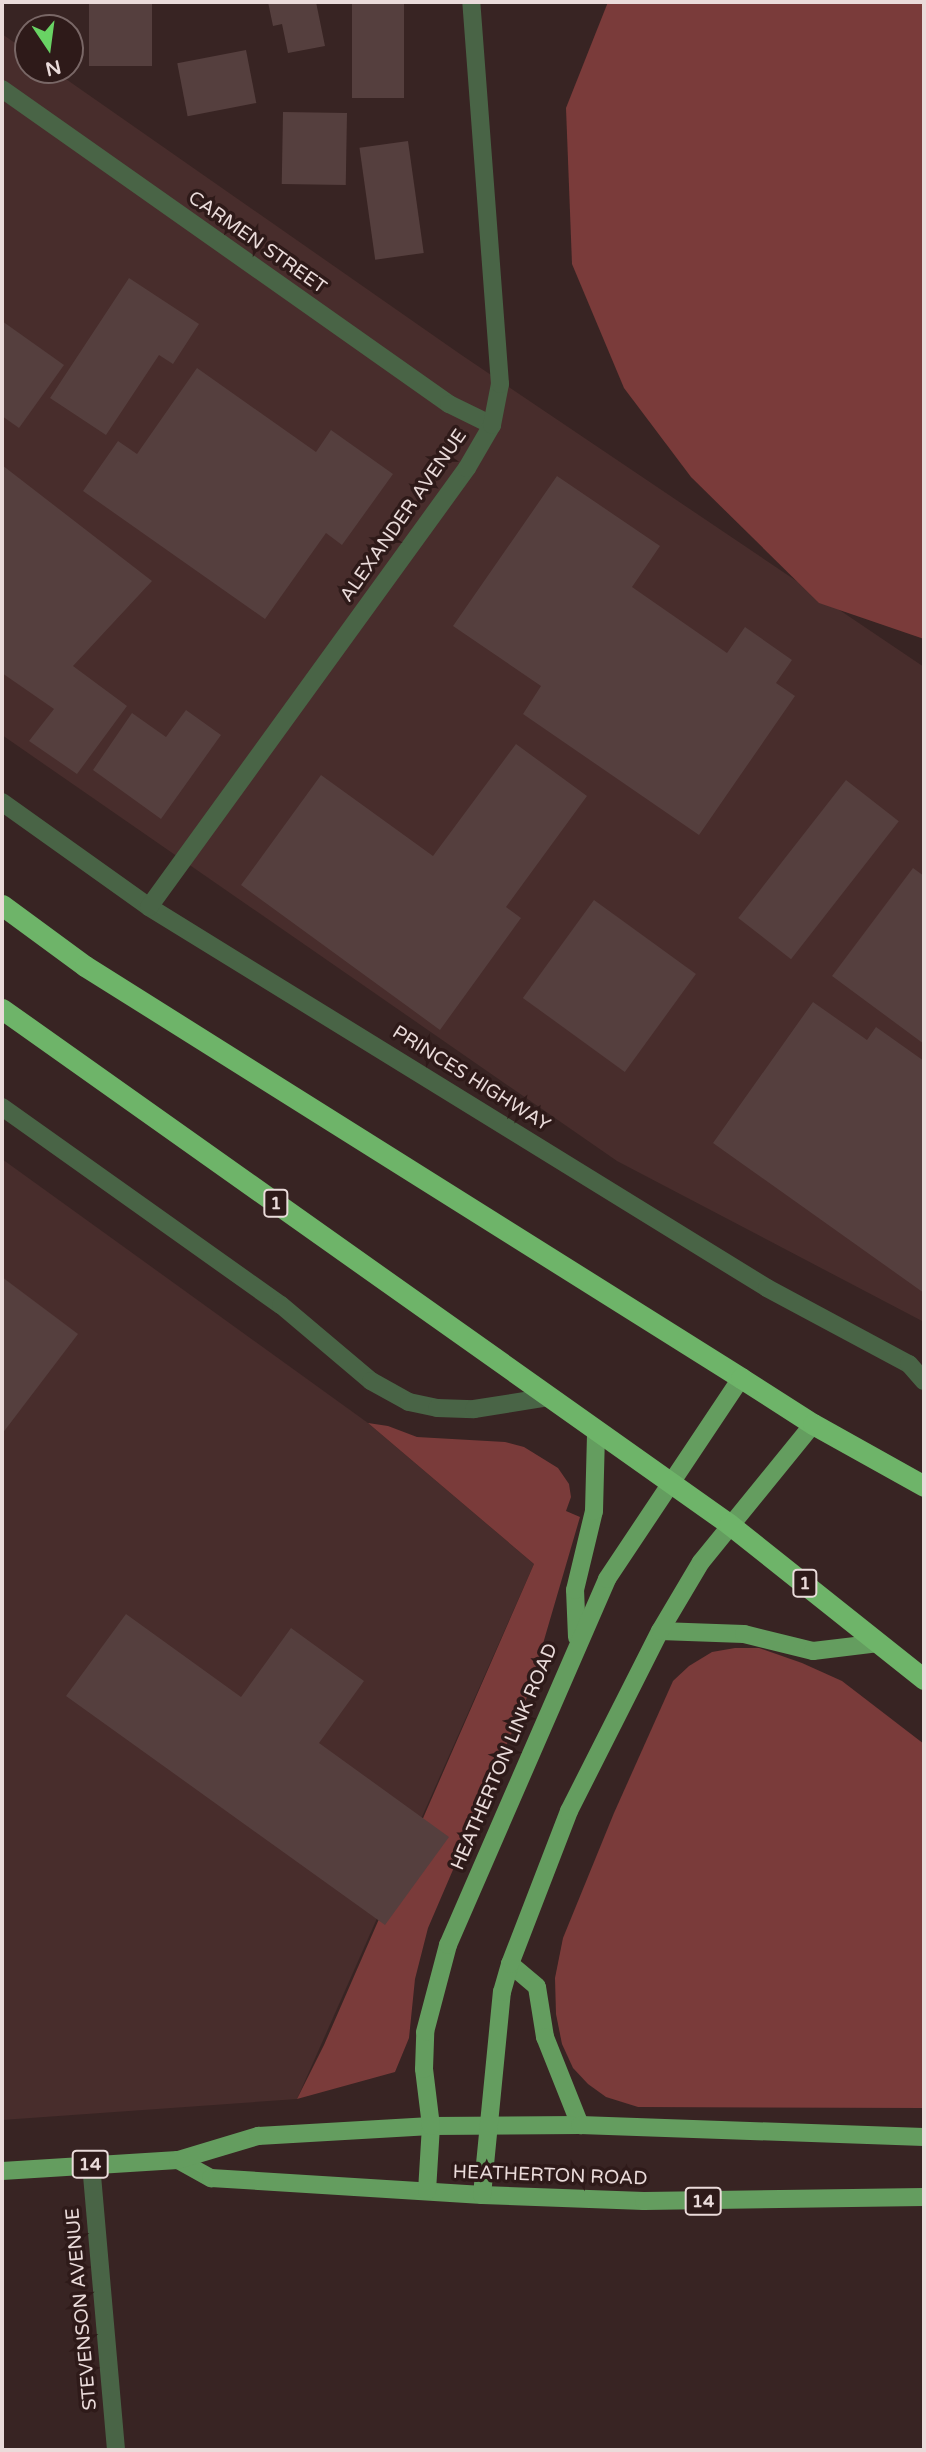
<!DOCTYPE html>
<style>
body{margin:0}
#map{position:relative;width:926px;height:2452px;overflow:hidden;background:#382423;font-family:"Varela Round",sans-serif}
div>[style]{position:absolute}
[style*='--x']{left:calc(var(--x)*1px);top:calc(var(--y)*1px);width:calc(var(--w)*1px);rotate:calc(var(--a)*1deg)}
.built>*{inset:0;background:#482d2c}
.green>*{inset:0;background:#7a3b3a}
.building>*{inset:0;background:#553f3e;transform-origin:0 0}
.street>*{height:18px;margin:-9px;padding:0 9px;transform-origin:9px;border-radius:9px;background:#496446}
.primary>*{height:18px;margin:-9px;padding:0 9px;transform-origin:9px;border-radius:9px;background:#649d5f}
.highway>*{height:21px;margin:-10.5px;padding:0 10.5px;transform-origin:10.5px;border-radius:10.5px;background:#6eb469}
span{translate:-50% -50%;white-space:nowrap;text-align:center;line-height:1.15;-webkit-text-stroke:7px #2e1a19;paint-order:stroke}
.shield-label span{padding:2px 5px;background:#2e1a19;border:2px solid;border-radius:5px;-webkit-text-stroke-width:0}
.shield-label{font-size:18px;color:#eadbda;font-weight:700}
.street-label{font-size:19px;color:#eadbda}
.frame{position:absolute;inset:0;border:4px solid #eadbda;pointer-events:none}
.north{position:absolute;left:14px;top:14px;width:70px;height:70px;box-sizing:border-box;background:#2e1a19;border:2px solid #796766;border-radius:50%;rotate:167deg;font-size:19px;font-weight:700;line-height:28px;text-align:center;color:#eadbda}
.north::after{content:'';display:block;margin:auto;width:24px;height:32px;background:#69d364;clip-path:polygon(50% 0,100% 100%,50% 72%,0 100%)}
</style>
<div id="map">
<div class="built">
<i style="clip-path:polygon(2px 34px,28px 52px,28px 70px,53px 70px,460px 354px,924px 667px,924px 1322px,617px 1161px,2px 735px)"></i>
<i style="clip-path:polygon(2px 1159px,368px 1423px,534px 1564px,297px 2099px,2px 2120px)"></i>
</div>
<div class="green">
<i style="clip-path:polygon(608px 2px,924px 2px,924px 639px,819px 603px,691px 477px,624px 388px,572px 264px,566px 108px)"></i>
<i style="clip-path:polygon(368px 1423px,388px 1426px,417px 1437px,505px 1442px,524px 1447px,558px 1468px,569px 1484px,571px 1497px,566px 1511px,580px 1517px,528px 1695px,428px 1928px,415px 1979px,409px 2038px,395px 2072px,297px 2099px,324px 2045px,534px 1564px)"></i>
<i style="clip-path:polygon(735px 1648px,759px 1648px,802px 1663px,842px 1681px,924px 1744px,924px 2108px,638px 2107px,606px 2097px,588px 2084px,573px 2068px,562px 2044px,556px 2014px,555px 1978px,563px 1938px,614px 1813px,673px 1681px,689px 1666px,712px 1652px)"></i>
</div>
<div class="building">
<i style="left:89px;top:2px;width:63px;height:64px"></i>
<i style="clip-path:polygon(268px 2px,316px 2px,325px 46px,288px 53px,282px 24px,273px 26px)"></i>
<i style="left:352px;top:2px;width:52px;height:96px"></i>
<i style="left:246px;top:50px;width:54px;height:70px;rotate:79deg"></i>
<i style="left:283px;top:112px;width:64px;height:72px;rotate:1deg"></i>
<i style="left:408px;top:141px;width:113px;height:49px;rotate:82deg"></i>
<i style="clip-path:polygon(129px 278px,199px 324px,173px 364px,159px 355px,106px 435px,50px 398px)"></i>
<i style="clip-path:polygon(2px 321px,64px 365px,19px 428px,2px 416px)"></i>
<i style="clip-path:polygon(197px 368px,316px 452px,331px 430px,393px 474px,342px 545px,326px 533px,265px 619px,83px 491px,118px 441px,137px 454px)"></i>
<i style="clip-path:polygon(2px 465px,152px 581px,73px 666px,127px 706px,77px 774px,29px 741px,54px 709px,2px 673px)"></i>
<i style="clip-path:polygon(557px 476px,660px 546px,632px 587px,727px 653px,745px 627px,792px 660px,776px 683px,795px 696px,699px 835px,523px 714px,541px 686px,453px 626px)"></i>
<i style="clip-path:polygon(186px 710px,221px 735px,161px 819px,93px 770px,132px 713px,166px 737px)"></i>
<i style="clip-path:polygon(516px 744px,587px 796px,506px 907px,521px 918px,440px 1030px,241px 885px,321px 775px,433px 856px)"></i>
<i style="left:846px;top:780px;width:67px;height:175px;rotate:38deg"></i>
<i style="clip-path:polygon(913px 868px,924px 876px,924px 1044px,832px 976px)"></i>
<i style="left:594px;top:900px;width:126px;height:121px;rotate:36deg"></i>
<i style="clip-path:polygon(813px 1002px,867px 1040px,876px 1027px,924px 1061px,924px 1293px,713px 1143px)"></i>
<i style="clip-path:polygon(2px 1277px,78px 1334px,2px 1434px)"></i>
<i style="clip-path:polygon(126px 1614px,241px 1697px,291px 1628px,364px 1681px,319px 1743px,449px 1837px,385px 1925px,66px 1696px)"></i>
</div>
<div class="street">
<i style="--x:2;--y:89;--w:547;--a:35.17"></i>
<i style="--x:449;--y:404;--w:48;--a:26"></i>
<i style="--x:2;--y:802;--w:181;--a:35.5"></i>
<i style="--x:149;--y:907;--w:726;--a:31.65"></i>
<i style="--x:767;--y:1288;--w:161;--a:28.2"></i>
<i style="--x:909;--y:1364;--w:23;--a:49"></i>
<i style="--x:149;--y:907;--w:542;--a:-54.08"></i>
<i style="--x:467;--y:468;--w:50;--a:-59.8"></i>
<i style="--x:492;--y:425;--w:42;--a:-79"></i>
<i style="--x:500;--y:384;--w:383;--a:-94.3"></i>
<i style="--x:2;--y:1107;--w:342;--a:35.4"></i>
<i style="--x:281;--y:1305;--w:118;--a:40.2"></i>
<i style="--x:371;--y:1381;--w:43;--a:28.9"></i>
<i style="--x:409;--y:1402;--w:29;--a:12"></i>
<i style="--x:437;--y:1408;--w:37;--a:2"></i>
<i style="--x:474;--y:1409;--w:77;--a:-9"></i>
<i style="--x:91;--y:2164;--w:287;--a:85"></i>
</div>
<div class="primary">
<i style="--x:660;--y:1631;--w:84;--a:2"></i>
<i style="--x:744;--y:1634;--w:71;--a:13.8"></i>
<i style="--x:813;--y:1651;--w:66;--a:-6.9"></i>
<i style="--x:577;--y:1637;--w:47;--a:-92.4"></i>
<i style="--x:575;--y:1590;--w:81;--a:-76.5"></i>
<i style="--x:594;--y:1511;--w:79;--a:-88.5"></i>
<i style="--x:510;--y:1964;--w:35;--a:40"></i>
<i style="--x:537;--y:1987;--w:51;--a:80.9"></i>
<i style="--x:545;--y:2037;--w:95;--a:68.3"></i>
<i style="--x:178;--y:2160;--w:38;--a:29"></i>
<i style="--x:211;--y:2178;--w:272;--a:3.6"></i>
<i style="--x:482;--y:2195;--w:162;--a:2.1"></i>
<i style="--x:644;--y:2201;--w:280;--a:-0.8"></i>
<i style="--x:2;--y:2171;--w:176;--a:-3.6"></i>
<i style="--x:178;--y:2160;--w:84;--a:-16.7"></i>
<i style="--x:258;--y:2136;--w:173;--a:-3.3"></i>
<i style="--x:431;--y:2126;--w:149;--a:-0.4"></i>
<i style="--x:580;--y:2125;--w:344;--a:2"></i>
<i style="--x:427;--y:2191;--w:65;--a:-86.5"></i>
<i style="--x:431;--y:2126;--w:57;--a:-97"></i>
<i style="--x:424;--y:2069;--w:37;--a:-88"></i>
<i style="--x:425;--y:2032;--w:90;--a:-75.2"></i>
<i style="--x:448;--y:1945;--w:399;--a:-66.5"></i>
<i style="--x:607;--y:1579;--w:242;--a:-56.3"></i>
<i style="--x:482;--y:2195;--w:204;--a:-84.4"></i>
<i style="--x:502;--y:1992;--w:29;--a:-74"></i>
<i style="--x:510;--y:1964;--w:164;--a:-68.9"></i>
<i style="--x:569;--y:1811;--w:202;--a:-63.2"></i>
<i style="--x:660;--y:1631;--w:80;--a:-59.3"></i>
<i style="--x:701;--y:1562;--w:178;--a:-50.9"></i>
</div>
<div class="highway">
<i style="--x:2;--y:905;--w:103;--a:36.3"></i>
<i style="--x:85;--y:966;--w:775;--a:32.13"></i>
<i style="--x:741;--y:1378;--w:85;--a:32.6"></i>
<i style="--x:813;--y:1424;--w:127;--a:29.2"></i>
<i style="--x:2;--y:1009;--w:891;--a:35.31"></i>
<i style="--x:729;--y:1524;--w:249;--a:38.5"></i>
</div>
<div class="shield-label">
<span style="left:276px;top:1203px">1</span>
<span style="left:805px;top:1583px">1</span>
<span style="left:90px;top:2164px">14</span>
<span style="left:703px;top:2201px">14</span>
</div>
<div class="street-label">
<span style="left:257px;top:243px;rotate:35deg">CARMEN STREET</span>
<span style="left:404px;top:516px;rotate:-55deg">ALEXANDER AVENUE</span>
<span style="left:471px;top:1079px;rotate:32deg">PRINCES HIGHWAY</span>
<span style="left:505px;top:1757px;rotate:-67deg">HEATHERTON LINK ROAD</span>
<span style="left:550px;top:2176px;rotate:2deg">HEATHERTON ROAD</span>
<span style="left:82px;top:2309px;rotate:-95deg">STEVENSON AVENUE</span>
</div>
<div class="frame"></div>
<div class="north">N</div>
</div>
